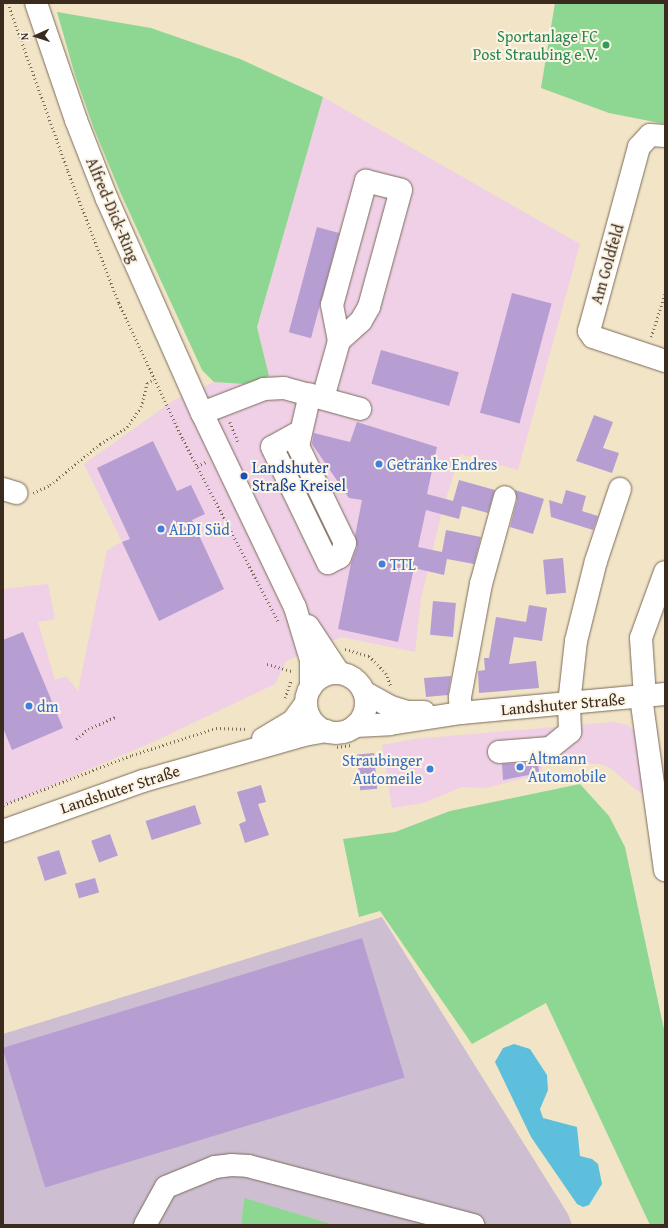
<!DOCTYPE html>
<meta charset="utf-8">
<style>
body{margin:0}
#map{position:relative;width:668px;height:1228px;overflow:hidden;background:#f2e4c7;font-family:"Gentium Book Plus",serif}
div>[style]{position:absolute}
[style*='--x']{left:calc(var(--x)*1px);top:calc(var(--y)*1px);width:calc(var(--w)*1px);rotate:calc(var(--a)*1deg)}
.built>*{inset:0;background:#efd0e6}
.industrial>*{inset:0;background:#cdbed2}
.green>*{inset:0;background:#8dd793}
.water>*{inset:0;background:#5dbfdb}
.building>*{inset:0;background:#b69ed3;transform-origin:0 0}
.path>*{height:2.5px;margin-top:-1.25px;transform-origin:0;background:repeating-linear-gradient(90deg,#7b6b59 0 1px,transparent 0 4px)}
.roads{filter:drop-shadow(0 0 1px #7b6b59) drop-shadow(0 0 1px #7b6b59)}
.minor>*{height:22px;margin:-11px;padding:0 11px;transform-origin:11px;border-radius:11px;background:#fff}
.major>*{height:22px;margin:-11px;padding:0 11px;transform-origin:11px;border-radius:11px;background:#fff}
.major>.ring{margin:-11px;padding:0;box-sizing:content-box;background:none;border:22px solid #fff;border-radius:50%}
.dots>*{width:11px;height:11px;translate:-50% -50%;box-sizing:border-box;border:2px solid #fcf5e5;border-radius:50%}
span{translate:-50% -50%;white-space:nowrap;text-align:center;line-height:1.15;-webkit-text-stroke:4px #fcf5e5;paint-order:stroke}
.leisure-label{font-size:16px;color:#27864d}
.right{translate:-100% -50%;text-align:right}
.street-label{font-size:16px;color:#3b2a1e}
.shop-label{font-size:16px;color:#366cbe}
.left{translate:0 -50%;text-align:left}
.transit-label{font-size:16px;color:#164399}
.frame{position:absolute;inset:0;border:4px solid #3b2a1e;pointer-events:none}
.north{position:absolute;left:16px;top:16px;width:40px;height:40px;-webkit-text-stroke:3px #fcf5e5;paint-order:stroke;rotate:267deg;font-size:11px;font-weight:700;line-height:16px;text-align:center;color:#3b2a1e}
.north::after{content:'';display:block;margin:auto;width:14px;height:18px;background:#3b2a1e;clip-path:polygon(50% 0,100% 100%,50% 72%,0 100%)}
</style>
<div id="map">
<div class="built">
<i style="clip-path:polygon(323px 97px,580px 244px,518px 470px,460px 454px,441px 515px,421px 598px,415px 652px,341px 637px,286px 661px,275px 684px,153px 742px,3px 806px,3px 589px,48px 584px,55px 619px,38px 622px,55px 680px,66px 676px,78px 691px,107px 550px,122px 542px,84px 464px,174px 400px,214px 382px,244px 384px,269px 376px,257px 327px)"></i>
<i style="clip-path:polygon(613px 722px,628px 725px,635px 732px,647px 792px,640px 793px,610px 768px,600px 764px,542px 764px,542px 774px,485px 788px,462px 787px,424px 803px,392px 808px,382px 745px,414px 739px)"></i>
</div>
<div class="industrial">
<i style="clip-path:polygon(382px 917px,568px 1214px,572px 1225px,335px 1225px,244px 1199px,241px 1225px,3px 1225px,3px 1034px)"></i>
</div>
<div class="green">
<i style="clip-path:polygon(555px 3px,665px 3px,665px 124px,609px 113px,541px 88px)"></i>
<i style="clip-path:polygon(57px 12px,151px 28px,240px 59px,323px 97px,257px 327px,269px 376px,244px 384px,214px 382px,202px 370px,121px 194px,94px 129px,75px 75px)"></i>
<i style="clip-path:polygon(580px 784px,609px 816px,625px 847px,665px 1034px,665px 1225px,650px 1225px,546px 1003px,472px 1044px,380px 911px,359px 917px,343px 839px,395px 832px,450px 811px)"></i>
<i style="clip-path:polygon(244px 1198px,335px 1225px,241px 1225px)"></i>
</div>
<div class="water">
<i style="clip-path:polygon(514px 1044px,530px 1049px,547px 1075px,548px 1090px,540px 1109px,543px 1118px,577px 1127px,580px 1156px,592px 1159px,598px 1164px,602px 1184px,589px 1205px,583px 1207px,577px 1204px,531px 1137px,495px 1062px,503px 1048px)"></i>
</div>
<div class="building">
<i style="left:317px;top:227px;width:23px;height:109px;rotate:15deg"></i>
<i style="left:512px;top:293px;width:41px;height:124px;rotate:15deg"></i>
<i style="left:381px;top:350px;width:81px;height:35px;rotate:16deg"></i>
<i style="clip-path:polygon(594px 415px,613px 422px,603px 448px,619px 453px,612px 473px,576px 461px)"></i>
<i style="clip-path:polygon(357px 422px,437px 447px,427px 494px,453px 501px,459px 480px,495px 490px,488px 513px,462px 506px,459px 519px,426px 510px,418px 547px,442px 552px,446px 530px,481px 537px,474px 564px,447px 559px,444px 575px,414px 568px,398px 642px,338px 629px,351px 563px,357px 547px,355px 536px,362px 500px,349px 498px,312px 444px,314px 433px,350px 442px)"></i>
<i style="clip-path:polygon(153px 441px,177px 491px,191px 485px,205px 514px,192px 520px,224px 589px,159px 621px,122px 542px,130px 539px,97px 468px)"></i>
<i style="clip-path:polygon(515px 490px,544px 499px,533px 534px,510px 527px,517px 500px)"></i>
<i style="clip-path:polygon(566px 490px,586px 496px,582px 511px,598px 516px,593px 530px,551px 517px,549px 500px,562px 504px)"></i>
<i style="left:563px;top:558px;width:35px;height:20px;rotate:85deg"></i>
<i style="left:433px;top:601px;width:23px;height:34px;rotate:5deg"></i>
<i style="clip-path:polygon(529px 605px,547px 608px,542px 641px,514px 637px,509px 664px,536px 661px,539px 688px,479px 693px,478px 671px,485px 670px,484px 658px,489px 658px,496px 617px,526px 622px)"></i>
<i style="clip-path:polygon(23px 632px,63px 728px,12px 750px,3px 728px,3px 640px)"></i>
<i style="clip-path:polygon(451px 676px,448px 695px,426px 697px,424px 678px)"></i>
<i style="left:374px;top:753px;width:36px;height:17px;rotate:85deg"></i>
<i style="clip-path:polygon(538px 762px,539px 773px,503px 780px,502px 764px)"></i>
<i style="clip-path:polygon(261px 785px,266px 802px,258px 804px,269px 835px,245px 843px,239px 824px,246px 821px,237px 792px)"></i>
<i style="left:195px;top:805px;width:20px;height:52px;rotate:72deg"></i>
<i style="left:110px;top:834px;width:23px;height:20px;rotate:70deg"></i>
<i style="left:59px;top:850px;width:25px;height:23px;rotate:72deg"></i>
<i style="left:95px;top:878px;width:15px;height:21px;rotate:74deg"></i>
<i style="left:362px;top:938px;width:146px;height:376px;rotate:73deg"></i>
</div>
<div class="path">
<i style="--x:8;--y:3;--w:178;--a:70.3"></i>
<i style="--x:68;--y:171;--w:142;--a:68.9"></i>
<i style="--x:119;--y:303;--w:150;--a:64.8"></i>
<i style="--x:183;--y:439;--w:208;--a:62.4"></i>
<i style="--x:651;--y:337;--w:46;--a:-72.3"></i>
<i style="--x:230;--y:422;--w:22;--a:68"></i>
<i style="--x:197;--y:466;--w:10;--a:-24"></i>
<i style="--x:33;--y:493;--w:19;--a:-25"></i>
<i style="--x:50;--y:485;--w:65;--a:-39.4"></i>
<i style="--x:100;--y:444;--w:32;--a:-32"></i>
<i style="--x:127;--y:427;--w:24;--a:-55"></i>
<i style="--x:141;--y:407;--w:25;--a:-76"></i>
<i style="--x:147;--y:383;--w:8;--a:-30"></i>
<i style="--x:345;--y:649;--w:25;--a:16"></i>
<i style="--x:369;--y:656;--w:24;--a:45"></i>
<i style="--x:386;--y:673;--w:14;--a:69"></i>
<i style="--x:267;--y:664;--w:26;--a:16"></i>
<i style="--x:285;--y:698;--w:19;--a:-72"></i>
<i style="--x:76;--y:739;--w:16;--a:-40"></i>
<i style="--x:88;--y:729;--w:30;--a:-24"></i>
<i style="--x:337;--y:747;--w:15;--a:-8"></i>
<i style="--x:3;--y:805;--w:138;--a:-21.2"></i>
<i style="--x:132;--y:755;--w:88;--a:-17.8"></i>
<i style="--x:216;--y:728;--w:32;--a:2"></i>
</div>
<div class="roads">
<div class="minor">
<i style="--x:665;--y:136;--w:15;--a:-176"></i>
<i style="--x:650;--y:135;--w:16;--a:133"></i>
<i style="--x:639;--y:147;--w:191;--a:105.2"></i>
<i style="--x:589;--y:331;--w:7;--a:56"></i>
<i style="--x:593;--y:337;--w:76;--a:18.4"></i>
<i style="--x:323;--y:398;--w:59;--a:-74.3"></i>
<i style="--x:339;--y:341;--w:37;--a:-101"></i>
<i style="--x:332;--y:305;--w:129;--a:-74.7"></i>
<i style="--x:366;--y:181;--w:36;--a:14"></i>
<i style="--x:401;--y:190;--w:121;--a:105.3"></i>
<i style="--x:369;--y:307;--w:16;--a:120"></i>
<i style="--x:361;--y:321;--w:30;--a:138"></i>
<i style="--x:202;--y:413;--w:66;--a:-21.2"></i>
<i style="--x:264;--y:389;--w:20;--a:-3"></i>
<i style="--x:284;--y:388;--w:79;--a:15.4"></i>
<i style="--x:301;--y:431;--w:33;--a:151"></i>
<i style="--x:272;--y:447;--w:129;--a:64.2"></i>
<i style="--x:328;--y:563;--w:13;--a:-27"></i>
<i style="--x:340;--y:557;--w:15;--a:-70"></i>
<i style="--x:345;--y:543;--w:108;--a:-115.9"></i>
<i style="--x:298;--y:446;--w:53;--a:-77"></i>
<i style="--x:3;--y:489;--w:14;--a:17"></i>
<i style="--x:641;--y:697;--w:175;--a:82.1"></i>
<i style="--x:645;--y:697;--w:59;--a:-93.9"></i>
<i style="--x:641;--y:638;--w:70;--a:-70"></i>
<i style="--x:461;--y:713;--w:16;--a:-94"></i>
<i style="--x:460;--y:697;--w:115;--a:-79.5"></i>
<i style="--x:481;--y:584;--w:90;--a:-74.6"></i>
<i style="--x:499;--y:752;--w:51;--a:-4.5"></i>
<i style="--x:550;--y:748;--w:26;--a:-39"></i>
<i style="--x:570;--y:732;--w:28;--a:-92"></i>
<i style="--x:569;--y:704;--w:63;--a:-83.7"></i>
<i style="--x:576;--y:641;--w:82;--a:-76"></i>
<i style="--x:596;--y:561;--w:76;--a:-71.6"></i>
<i style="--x:145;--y:1225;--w:43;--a:-61.1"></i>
<i style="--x:166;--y:1187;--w:53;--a:-22.2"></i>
<i style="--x:215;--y:1167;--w:16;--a:-7"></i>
<i style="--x:231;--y:1165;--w:17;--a:3"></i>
<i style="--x:248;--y:1166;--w:233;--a:14.7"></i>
</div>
<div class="major">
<i style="--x:36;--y:3;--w:124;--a:71.1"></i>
<i style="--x:76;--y:120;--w:85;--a:68.6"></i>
<i style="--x:107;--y:199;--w:234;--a:66.1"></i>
<i style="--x:202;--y:413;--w:215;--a:64.4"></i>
<i style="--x:295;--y:607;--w:55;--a:73.2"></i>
<i style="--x:311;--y:660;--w:27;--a:90"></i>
<i style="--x:308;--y:626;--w:56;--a:56.6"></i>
<i class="ring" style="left:306px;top:673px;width:38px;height:38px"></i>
<i style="--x:364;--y:692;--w:31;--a:29"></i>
<i style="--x:391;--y:707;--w:17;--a:17"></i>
<i style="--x:407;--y:712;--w:17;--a:0"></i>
<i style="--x:355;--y:726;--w:35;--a:-3"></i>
<i style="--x:390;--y:724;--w:72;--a:-8.8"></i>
<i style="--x:461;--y:713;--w:205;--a:-5.3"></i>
<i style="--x:263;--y:739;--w:35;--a:-31"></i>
<i style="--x:293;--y:721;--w:22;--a:-54"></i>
<i style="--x:3;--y:831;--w:149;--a:-19.7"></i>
<i style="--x:143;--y:781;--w:167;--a:-15.9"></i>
<i style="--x:304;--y:735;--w:23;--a:-10"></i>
</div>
</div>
<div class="dots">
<i style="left:606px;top:45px;background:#2e9e5b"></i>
<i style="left:379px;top:464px;background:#3f7fe0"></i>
<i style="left:244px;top:476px;background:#1a4fb4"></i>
<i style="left:161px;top:529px;background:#3f7fe0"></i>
<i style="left:382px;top:564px;background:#3f7fe0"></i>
<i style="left:29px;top:706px;background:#3f7fe0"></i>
<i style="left:520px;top:767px;background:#3f7fe0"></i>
<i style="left:430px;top:769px;background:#3f7fe0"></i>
</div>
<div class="leisure-label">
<span class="right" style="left:598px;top:45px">Sportanlage FC<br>Post Straubing e.V.</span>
</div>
<div class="street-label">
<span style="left:113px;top:210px;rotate:67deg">Alfred-Dick-Ring</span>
<span style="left:607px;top:264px;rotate:-74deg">Am Goldfeld</span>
<span style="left:563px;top:704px;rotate:-5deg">Landshuter Straße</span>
<span style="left:120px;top:789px;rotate:-18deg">Landshuter Straße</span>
</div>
<div class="shop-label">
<span class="left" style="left:387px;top:464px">Getränke Endres</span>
<span class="left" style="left:169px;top:529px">ALDI Süd</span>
<span class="left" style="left:390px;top:564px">TTL</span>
<span class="left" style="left:37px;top:706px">dm</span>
<span class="left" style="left:528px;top:767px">Altmann<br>Automobile</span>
<span class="right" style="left:422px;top:769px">Straubinger<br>Automeile</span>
</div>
<div class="transit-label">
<span class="left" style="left:252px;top:476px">Landshuter<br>Straße Kreisel</span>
</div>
<div class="frame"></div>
<div class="north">N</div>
</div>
